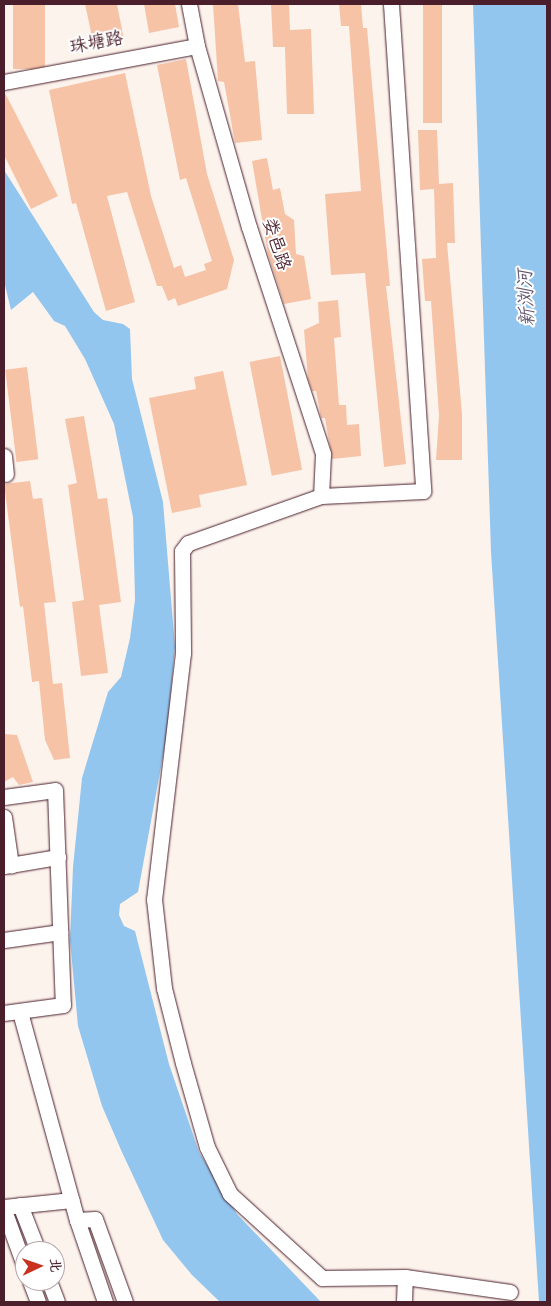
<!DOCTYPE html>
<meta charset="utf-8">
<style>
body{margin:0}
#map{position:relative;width:551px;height:1306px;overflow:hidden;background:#fdf3ed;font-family:Dekko,"LXGW WenKai TC",sans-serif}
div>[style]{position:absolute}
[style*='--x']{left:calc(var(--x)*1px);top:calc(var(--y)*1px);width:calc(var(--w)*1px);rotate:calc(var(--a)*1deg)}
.water>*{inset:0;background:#93c6ef}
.building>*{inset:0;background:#f6c3a7;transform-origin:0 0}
.roads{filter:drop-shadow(0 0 1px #4a1f2b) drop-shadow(0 0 1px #4a1f2b)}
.minor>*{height:15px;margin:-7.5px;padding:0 7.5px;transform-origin:7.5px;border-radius:7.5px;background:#fff}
span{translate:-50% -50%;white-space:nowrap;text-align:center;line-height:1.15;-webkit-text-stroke:4px #fff;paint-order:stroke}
.street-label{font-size:18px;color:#4a1f2b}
.water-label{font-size:19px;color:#645970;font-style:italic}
.frame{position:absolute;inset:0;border:5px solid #4a1f2b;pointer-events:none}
.north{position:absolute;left:15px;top:1241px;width:50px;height:50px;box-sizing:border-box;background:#fff;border:1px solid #b7a5aa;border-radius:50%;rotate:87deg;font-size:14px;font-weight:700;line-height:20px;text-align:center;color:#4a1f2b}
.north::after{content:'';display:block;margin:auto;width:18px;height:22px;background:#c8321e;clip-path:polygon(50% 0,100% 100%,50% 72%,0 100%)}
</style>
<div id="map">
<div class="water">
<i style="clip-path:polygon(473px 4px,547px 4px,547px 1302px,539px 1302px,491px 552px)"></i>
<i style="clip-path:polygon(4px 170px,94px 312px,103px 320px,123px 324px,130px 329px,132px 379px,163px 502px,175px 647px,167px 734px,138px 892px,120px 904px,119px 915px,124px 926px,135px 931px,169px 1064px,199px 1152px,237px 1214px,321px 1302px,220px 1302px,192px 1275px,163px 1240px,121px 1150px,102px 1106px,78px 1026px,70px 940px,73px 867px,82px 778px,108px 692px,121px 677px,130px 638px,135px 600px,133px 517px,114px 424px,85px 359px,65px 326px,54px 321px,33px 292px,11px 310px,4px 281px)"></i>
</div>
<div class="building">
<i style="left:13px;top:4px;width:32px;height:65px"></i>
<i style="clip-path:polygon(85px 4px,117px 4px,124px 40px,94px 46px)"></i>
<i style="clip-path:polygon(144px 4px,175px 4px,179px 27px,149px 33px)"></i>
<i style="clip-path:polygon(213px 4px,238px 4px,245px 62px,255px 61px,262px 140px,235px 143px,224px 82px,218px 81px)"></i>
<i style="clip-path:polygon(271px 4px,289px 4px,290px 30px,311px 29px,314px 114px,287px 114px,285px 47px,273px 47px)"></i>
<i style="clip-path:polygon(339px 4px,361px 4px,363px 28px,367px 28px,390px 286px,386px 286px,406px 464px,384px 467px,365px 273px,331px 275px,325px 194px,361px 191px,349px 26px,341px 26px)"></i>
<i style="left:423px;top:4px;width:19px;height:119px"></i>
<i style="clip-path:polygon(186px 59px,207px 174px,234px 260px,227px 289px,178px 306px,175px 298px,168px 301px,162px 286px,157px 286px,127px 192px,107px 196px,135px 302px,106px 311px,76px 203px,72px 204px,49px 90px,125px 73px,151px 196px,174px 268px,181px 265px,185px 277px,206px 270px,204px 264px,212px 261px,186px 178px,180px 180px,157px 65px)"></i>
<i style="clip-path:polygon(4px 91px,58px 196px,31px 209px,4px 155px)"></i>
<i style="clip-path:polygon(418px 130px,437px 130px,439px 184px,453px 183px,455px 243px,447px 243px,462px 414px,462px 460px,436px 460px,439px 415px,431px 301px,425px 301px,422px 259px,436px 258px,434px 189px,420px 190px)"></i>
<i style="clip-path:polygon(267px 158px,273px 190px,280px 188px,285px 214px,294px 220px,296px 254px,304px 256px,311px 299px,284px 304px,268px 254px,252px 161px)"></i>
<i style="clip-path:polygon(338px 300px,341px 337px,334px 338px,339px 405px,346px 405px,347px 425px,359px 424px,361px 456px,332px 459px,325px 418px,321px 418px,316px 391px,312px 391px,308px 379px,304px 330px,319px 323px,318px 302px)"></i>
<i style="left:280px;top:356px;width:116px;height:31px;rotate:79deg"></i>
<i style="left:27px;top:367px;width:93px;height:22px;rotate:83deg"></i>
<i style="clip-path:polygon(223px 371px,247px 485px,199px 495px,201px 507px,172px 513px,149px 398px,196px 389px,194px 377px)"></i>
<i style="clip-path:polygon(84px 416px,98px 499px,107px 498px,121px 602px,99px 605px,108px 673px,81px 676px,72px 602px,84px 600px,68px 485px,77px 483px,65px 419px)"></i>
<i style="clip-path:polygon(30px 481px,33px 499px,42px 498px,56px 602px,44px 603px,53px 684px,62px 683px,70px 758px,54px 760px,45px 740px,39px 681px,32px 682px,23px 606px,20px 607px,4px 484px)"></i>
<i style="clip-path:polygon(4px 734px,17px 735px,33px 782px,19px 785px,13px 777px,4px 782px)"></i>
</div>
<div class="roads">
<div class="minor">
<i style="--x:189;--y:4;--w:43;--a:79.2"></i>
<i style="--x:197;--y:46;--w:188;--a:74"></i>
<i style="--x:249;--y:227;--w:239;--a:71.9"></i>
<i style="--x:323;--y:454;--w:42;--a:92.7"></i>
<i style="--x:391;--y:4;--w:488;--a:86.2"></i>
<i style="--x:423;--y:491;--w:102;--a:177.2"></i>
<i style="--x:321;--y:496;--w:141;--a:160.5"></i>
<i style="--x:188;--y:543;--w:10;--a:127"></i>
<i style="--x:182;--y:551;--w:102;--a:89.4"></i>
<i style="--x:183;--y:653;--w:248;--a:96.7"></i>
<i style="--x:154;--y:899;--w:90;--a:83.6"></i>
<i style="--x:164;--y:988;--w:77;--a:75.8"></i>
<i style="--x:183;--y:1063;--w:87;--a:74.1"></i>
<i style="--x:207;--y:1147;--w:52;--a:63.9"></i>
<i style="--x:230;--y:1194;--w:125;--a:42.4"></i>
<i style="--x:322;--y:1278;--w:83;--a:-0.7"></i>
<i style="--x:4;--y:82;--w:196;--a:-10.6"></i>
<i style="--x:4;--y:456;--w:18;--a:84"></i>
<i style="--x:4;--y:797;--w:51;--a:-7.8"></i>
<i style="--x:55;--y:790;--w:215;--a:87.9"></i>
<i style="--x:63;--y:1005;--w:60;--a:172.3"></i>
<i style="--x:4;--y:817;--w:49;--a:81.7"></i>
<i style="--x:4;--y:866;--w:55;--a:-9.5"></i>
<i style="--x:4;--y:940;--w:57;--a:-8.1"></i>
<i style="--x:20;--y:1012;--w:216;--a:74.7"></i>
<i style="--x:77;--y:1220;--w:87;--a:71.1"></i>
<i style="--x:20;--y:1205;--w:49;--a:68.6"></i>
<i style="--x:4;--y:1207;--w:68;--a:-5.9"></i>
<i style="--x:4;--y:1210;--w:62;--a:70.1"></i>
<i style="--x:77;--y:1220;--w:18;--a:-3"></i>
<i style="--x:95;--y:1219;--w:88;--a:70.1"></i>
<i style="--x:30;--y:1281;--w:22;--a:69"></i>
<i style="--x:49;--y:1281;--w:22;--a:69"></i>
<i style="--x:404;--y:1302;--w:25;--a:-88"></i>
<i style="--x:405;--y:1277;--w:106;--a:8.1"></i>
</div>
</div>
<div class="street-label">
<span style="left:97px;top:45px;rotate:-10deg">珠塘路</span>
<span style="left:274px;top:245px;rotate:72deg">娄邑路</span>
</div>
<div class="water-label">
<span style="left:529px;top:298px;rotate:-93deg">新浏河</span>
</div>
<div class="frame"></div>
<div class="north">北</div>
</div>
